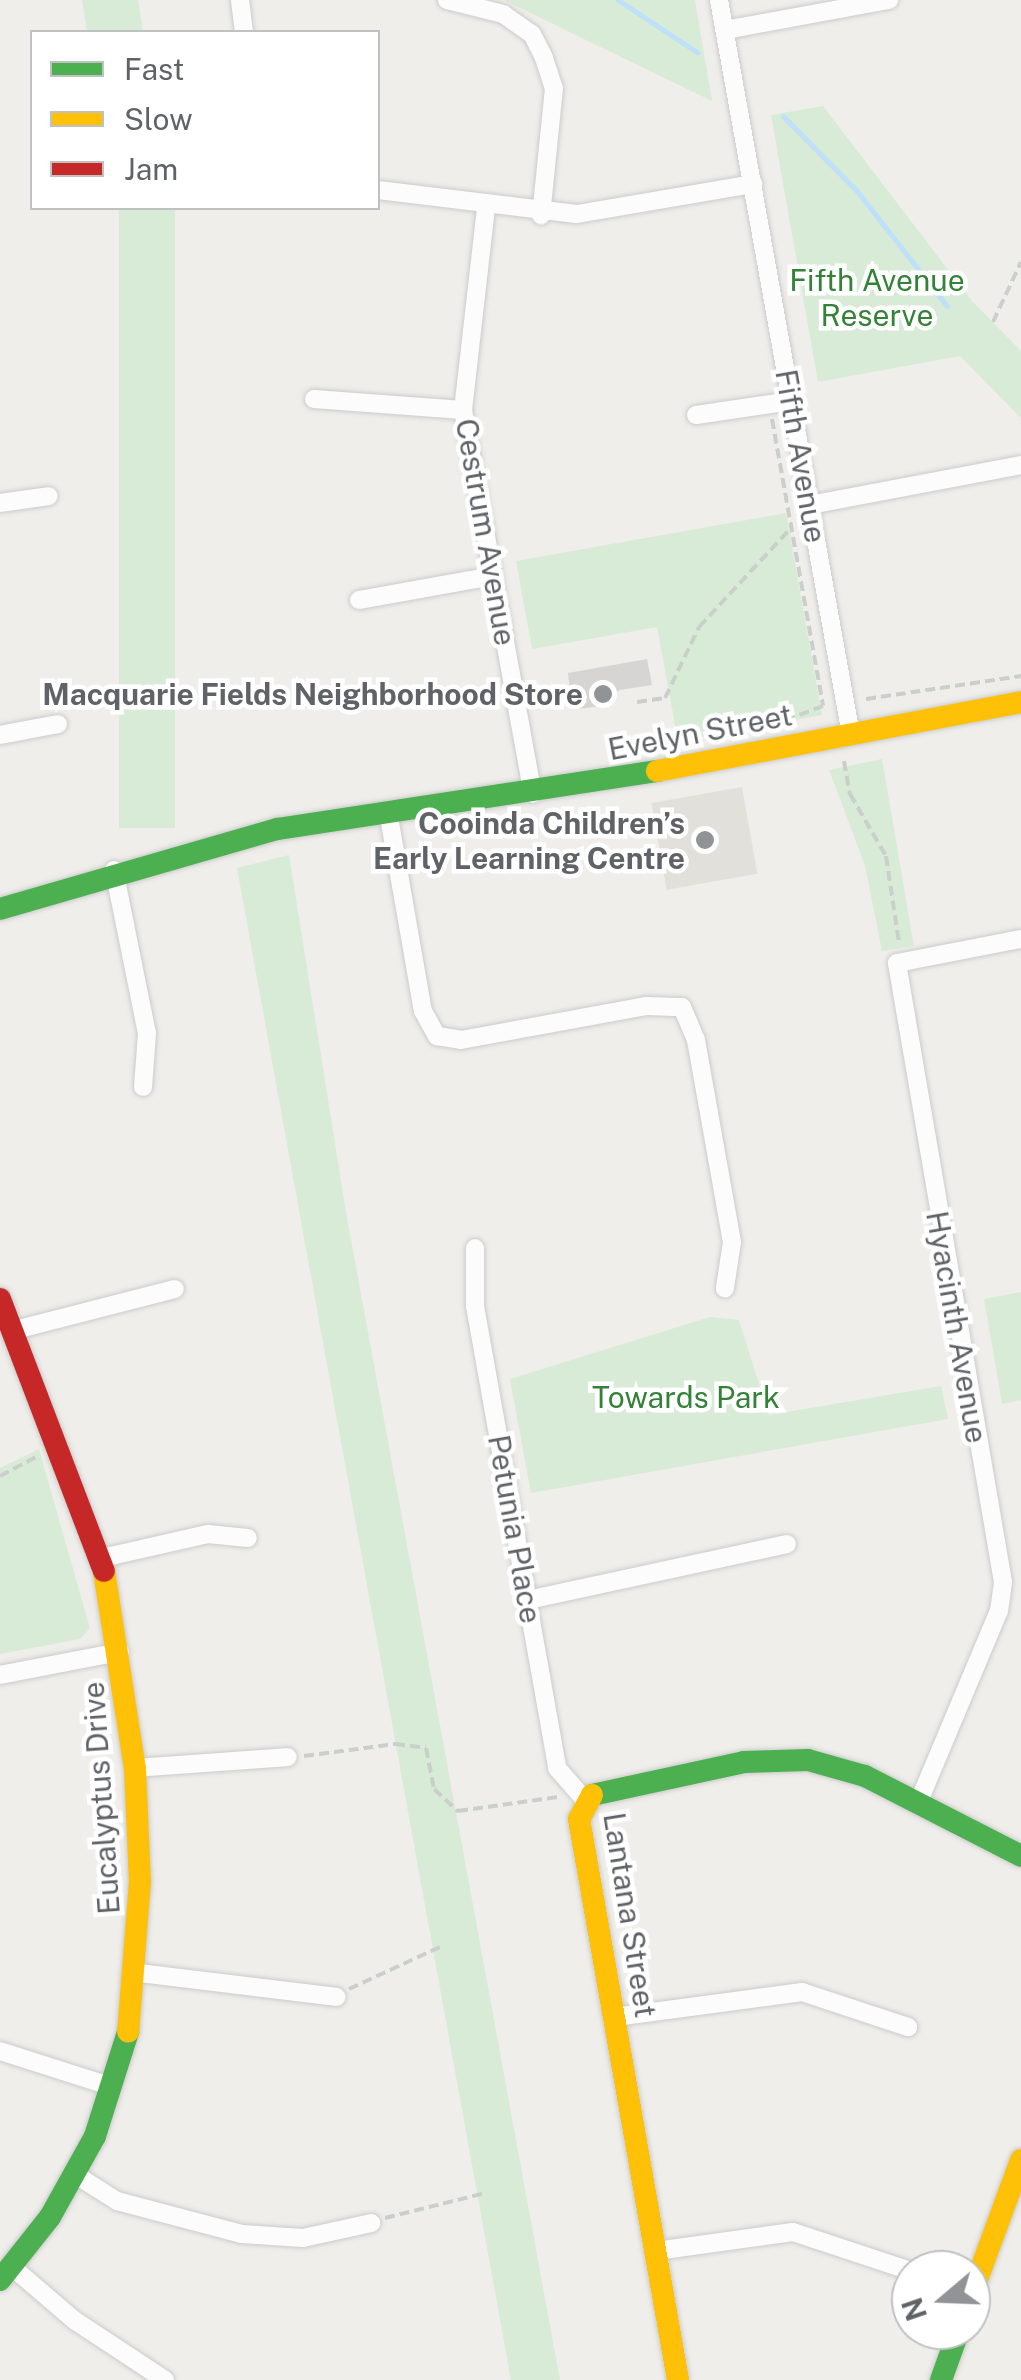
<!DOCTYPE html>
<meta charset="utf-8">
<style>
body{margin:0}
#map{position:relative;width:1021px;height:2380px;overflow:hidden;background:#efeeea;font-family:"Public Sans",sans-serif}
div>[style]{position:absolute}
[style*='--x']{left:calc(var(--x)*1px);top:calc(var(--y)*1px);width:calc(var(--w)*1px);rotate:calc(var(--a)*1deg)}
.education>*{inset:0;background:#e2e0da;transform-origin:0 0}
.green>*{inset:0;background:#d8ebd6;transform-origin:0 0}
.stream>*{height:5px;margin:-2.5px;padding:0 2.5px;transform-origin:2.5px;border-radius:2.5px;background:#bfe0f9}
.building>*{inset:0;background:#d6d5d3}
.path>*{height:4px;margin-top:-2px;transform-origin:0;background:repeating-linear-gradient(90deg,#cacfcc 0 10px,transparent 0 15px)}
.roads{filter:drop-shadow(0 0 2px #cbcccc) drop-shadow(0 0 2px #cbcccc)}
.street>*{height:18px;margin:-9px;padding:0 9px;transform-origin:9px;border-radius:9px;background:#fdfcfc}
.fast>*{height:22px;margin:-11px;padding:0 11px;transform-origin:11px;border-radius:11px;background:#4caf50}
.slow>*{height:22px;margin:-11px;padding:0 11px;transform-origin:11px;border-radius:11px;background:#ffc107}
.jam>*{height:22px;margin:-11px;padding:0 11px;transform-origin:11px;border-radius:11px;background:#c62828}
.dots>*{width:28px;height:28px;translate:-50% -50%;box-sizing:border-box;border:5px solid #fff;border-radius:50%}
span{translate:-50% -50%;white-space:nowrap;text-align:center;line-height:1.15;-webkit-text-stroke:9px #fff;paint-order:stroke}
.park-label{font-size:30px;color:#348238}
.street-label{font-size:30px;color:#5f6368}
.poi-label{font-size:30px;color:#5f6368;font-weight:700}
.right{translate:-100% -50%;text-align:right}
.legend{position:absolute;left:30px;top:30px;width:350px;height:180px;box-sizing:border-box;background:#fff;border:2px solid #bfc1c3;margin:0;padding:12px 18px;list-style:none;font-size:30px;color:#5f6368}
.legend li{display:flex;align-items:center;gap:20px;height:50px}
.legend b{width:50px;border:2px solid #bfc1c3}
.north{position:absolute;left:891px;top:2250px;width:100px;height:100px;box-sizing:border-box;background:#fff;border:2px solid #bfc1c3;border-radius:50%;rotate:251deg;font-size:28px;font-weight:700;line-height:40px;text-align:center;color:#5f6368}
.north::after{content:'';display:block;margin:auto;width:35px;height:45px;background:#919496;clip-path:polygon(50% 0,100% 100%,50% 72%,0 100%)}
</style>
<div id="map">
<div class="education">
<i style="left:742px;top:787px;width:88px;height:92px;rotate:80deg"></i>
</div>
<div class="green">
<i style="clip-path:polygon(82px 0,138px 0,143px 32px,87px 32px)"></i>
<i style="clip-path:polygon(504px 0,695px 0,712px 101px,586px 40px)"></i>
<i style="clip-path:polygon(823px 106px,972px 301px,1021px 351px,1021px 418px,960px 356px,818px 382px,771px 115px)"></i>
<i style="left:119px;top:208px;width:56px;height:620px"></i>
<i style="clip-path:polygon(786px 513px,822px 715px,678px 741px,657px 627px,532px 649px,516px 561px)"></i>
<i style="clip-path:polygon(882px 759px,914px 946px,882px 951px,865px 866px,829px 770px)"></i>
<i style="clip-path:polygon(289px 855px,346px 1212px,560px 2380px,511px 2380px,237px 868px)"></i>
<i style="clip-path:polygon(1021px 1292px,1021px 1400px,1002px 1404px,984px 1299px)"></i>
<i style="clip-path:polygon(710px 1317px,739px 1320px,769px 1415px,941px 1386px,948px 1419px,531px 1493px,510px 1379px)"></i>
<i style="clip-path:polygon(39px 1449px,90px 1628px,80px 1639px,0 1654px,0 1468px)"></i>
</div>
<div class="stream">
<i style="--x:618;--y:0;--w:95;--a:33.4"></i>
<i style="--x:783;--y:116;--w:105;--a:45.4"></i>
<i style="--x:857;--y:191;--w:146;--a:52"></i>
</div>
<div class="building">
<i style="clip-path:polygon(647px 659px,652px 685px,620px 690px,606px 698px,608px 705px,572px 710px,568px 673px)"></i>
</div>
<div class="path">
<i style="--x:993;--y:322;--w:66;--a:-65"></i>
<i style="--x:772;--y:419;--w:291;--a:79.9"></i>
<i style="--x:823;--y:706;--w:53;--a:159.2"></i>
<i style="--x:866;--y:699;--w:157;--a:-8.4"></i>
<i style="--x:637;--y:702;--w:28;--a:-8"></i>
<i style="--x:665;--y:698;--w:79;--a:-64.4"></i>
<i style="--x:699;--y:627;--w:137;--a:-47.1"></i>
<i style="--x:844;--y:761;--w:34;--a:80"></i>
<i style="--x:850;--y:794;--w:72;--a:59.9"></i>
<i style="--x:886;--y:856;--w:88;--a:81.5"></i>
<i style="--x:0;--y:1476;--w:45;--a:-27.7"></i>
<i style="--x:304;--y:1756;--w:92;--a:-7.5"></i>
<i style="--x:395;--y:1744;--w:31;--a:7"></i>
<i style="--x:426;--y:1748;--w:42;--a:79"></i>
<i style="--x:434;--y:1789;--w:33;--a:43"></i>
<i style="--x:458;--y:1811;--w:101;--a:-8"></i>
<i style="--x:349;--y:1989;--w:100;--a:-24.8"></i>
<i style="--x:385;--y:2218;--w:103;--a:-14"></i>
</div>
<div class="roads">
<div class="street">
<i style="--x:240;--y:0;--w:32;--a:83"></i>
<i style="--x:447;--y:0;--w:58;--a:14"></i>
<i style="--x:503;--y:14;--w:35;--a:35"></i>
<i style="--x:532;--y:34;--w:27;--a:63"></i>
<i style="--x:544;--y:58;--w:32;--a:72"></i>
<i style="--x:554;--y:88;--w:128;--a:95.8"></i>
<i style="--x:719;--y:0;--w:747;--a:79.82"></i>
<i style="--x:725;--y:30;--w:167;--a:-10.4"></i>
<i style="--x:378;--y:190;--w:200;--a:6.9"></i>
<i style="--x:577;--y:214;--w:179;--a:-9.7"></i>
<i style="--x:486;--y:208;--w:203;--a:96.5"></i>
<i style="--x:463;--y:410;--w:390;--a:79.7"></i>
<i style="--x:314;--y:399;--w:149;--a:4.2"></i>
<i style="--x:696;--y:415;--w:96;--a:-8.4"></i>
<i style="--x:0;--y:503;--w:49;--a:-8.1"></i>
<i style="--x:810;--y:505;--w:215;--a:-10.7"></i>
<i style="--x:359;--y:600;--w:136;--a:-10.2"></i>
<i style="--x:0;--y:735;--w:59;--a:-10.7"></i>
<i style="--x:389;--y:817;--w:197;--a:80.1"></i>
<i style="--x:423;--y:1011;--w:29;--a:61"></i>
<i style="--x:437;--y:1036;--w:24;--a:9"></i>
<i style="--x:461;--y:1040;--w:189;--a:-10.4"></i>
<i style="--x:647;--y:1006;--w:35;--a:2"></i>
<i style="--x:682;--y:1007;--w:36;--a:67"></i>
<i style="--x:696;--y:1040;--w:205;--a:79.9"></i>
<i style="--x:732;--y:1242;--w:47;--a:98.7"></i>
<i style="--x:114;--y:870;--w:166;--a:78.6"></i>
<i style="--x:147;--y:1033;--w:54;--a:94.2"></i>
<i style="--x:475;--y:1248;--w:58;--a:90"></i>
<i style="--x:475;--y:1306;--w:469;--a:79.9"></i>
<i style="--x:557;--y:1768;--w:41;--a:48.9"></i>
<i style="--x:15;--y:1330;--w:165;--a:-14.4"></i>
<i style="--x:102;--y:1558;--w:109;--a:-12.8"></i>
<i style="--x:208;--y:1534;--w:40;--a:5.7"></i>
<i style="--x:528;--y:1600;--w:265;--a:-12.2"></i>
<i style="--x:0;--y:1675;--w:122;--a:-10.9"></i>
<i style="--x:135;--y:1768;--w:153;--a:-4.1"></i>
<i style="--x:919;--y:1801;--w:206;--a:-67.2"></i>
<i style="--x:999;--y:1611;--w:29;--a:-82"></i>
<i style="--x:1003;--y:1582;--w:628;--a:-99.72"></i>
<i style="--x:897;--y:963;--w:126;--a:-11"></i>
<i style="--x:139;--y:1973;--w:199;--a:6.9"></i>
<i style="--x:615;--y:2017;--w:189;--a:-7.6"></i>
<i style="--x:802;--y:1992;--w:112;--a:18.3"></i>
<i style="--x:0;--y:2051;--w:115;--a:17.7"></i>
<i style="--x:76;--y:2175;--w:49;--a:32.4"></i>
<i style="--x:117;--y:2201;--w:129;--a:14.8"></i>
<i style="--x:242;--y:2234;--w:61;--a:3.8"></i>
<i style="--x:303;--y:2238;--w:70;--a:-12.4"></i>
<i style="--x:656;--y:2251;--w:138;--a:-7.9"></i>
<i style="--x:793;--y:2232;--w:124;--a:18.3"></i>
<i style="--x:11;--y:2266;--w:83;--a:40.6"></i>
<i style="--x:74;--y:2320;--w:109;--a:33.4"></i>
</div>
<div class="fast">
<i style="--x:0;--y:909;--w:289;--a:-16.1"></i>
<i style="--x:278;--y:829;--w:383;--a:-8.7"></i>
<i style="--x:592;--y:1795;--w:156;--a:-12.2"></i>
<i style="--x:744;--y:1762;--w:64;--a:-1.8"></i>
<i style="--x:808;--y:1760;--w:59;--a:15.7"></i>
<i style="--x:865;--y:1776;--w:175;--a:27.1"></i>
<i style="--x:0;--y:2280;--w:80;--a:-51.6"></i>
<i style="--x:50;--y:2217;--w:93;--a:-60.9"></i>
<i style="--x:95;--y:2136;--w:109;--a:-72.4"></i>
<i style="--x:941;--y:2380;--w:53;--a:-70.2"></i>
</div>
<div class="slow">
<i style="--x:657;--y:771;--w:370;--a:-10.7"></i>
<i style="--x:104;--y:1571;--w:199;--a:81.1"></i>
<i style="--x:135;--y:1768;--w:113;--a:87.5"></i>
<i style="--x:140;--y:1881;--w:151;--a:94.5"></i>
<i style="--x:592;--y:1795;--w:27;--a:118"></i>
<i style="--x:579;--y:1819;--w:570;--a:79.99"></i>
<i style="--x:971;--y:2296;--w:145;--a:-69.8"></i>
</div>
<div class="jam">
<i style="--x:0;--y:1299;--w:291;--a:69.1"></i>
</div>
</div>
<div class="dots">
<i style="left:603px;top:694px;background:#919496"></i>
<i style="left:705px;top:840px;background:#919496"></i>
</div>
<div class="park-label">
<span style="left:877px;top:297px">Fifth Avenue<br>Reserve</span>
<span style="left:686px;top:1397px">Towards Park</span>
</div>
<div class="street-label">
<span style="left:801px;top:456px;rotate:80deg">Fifth Avenue</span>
<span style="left:486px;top:532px;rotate:80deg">Cestrum Avenue</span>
<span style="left:700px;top:732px;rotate:-11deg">Evelyn Street</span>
<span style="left:957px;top:1327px;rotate:80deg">Hyacinth Avenue</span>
<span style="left:515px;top:1529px;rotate:80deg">Petunia Place</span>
<span style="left:101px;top:1798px;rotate:-94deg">Eucalyptus Drive</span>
<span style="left:630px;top:1915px;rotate:81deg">Lantana Street</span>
</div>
<div class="poi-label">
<span class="right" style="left:583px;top:694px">Macquarie Fields Neighborhood Store</span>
<span class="right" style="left:685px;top:840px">Cooinda Children’s<br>Early Learning Centre</span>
</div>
<ul class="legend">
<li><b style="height:12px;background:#4caf50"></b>Fast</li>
<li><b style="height:12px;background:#ffc107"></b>Slow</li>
<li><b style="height:12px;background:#c62828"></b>Jam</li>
</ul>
<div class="north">N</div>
</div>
